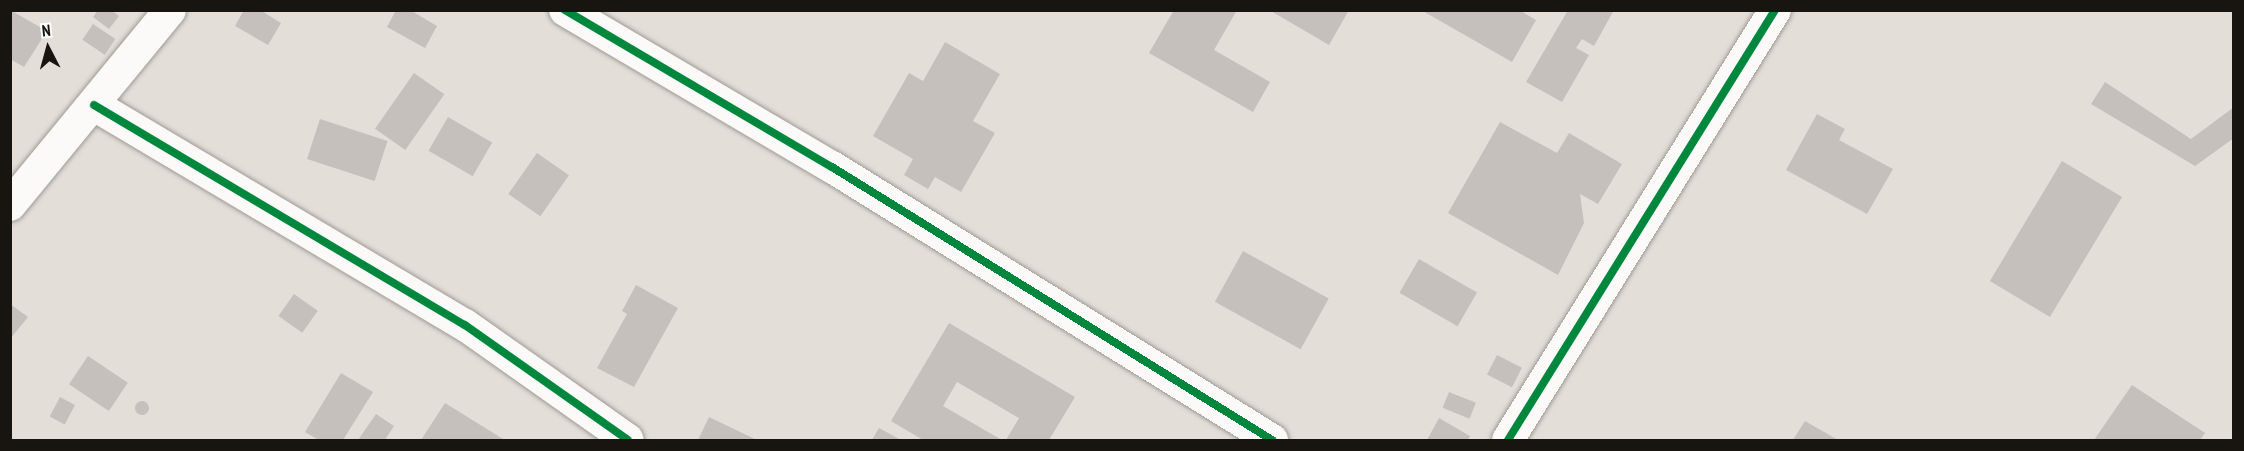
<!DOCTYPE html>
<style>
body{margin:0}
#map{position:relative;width:2244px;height:451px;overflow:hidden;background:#e3ded8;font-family:"PT Sans Narrow",sans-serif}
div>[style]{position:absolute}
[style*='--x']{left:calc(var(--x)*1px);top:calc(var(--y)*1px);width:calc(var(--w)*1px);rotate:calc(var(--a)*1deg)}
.building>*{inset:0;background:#c5c0bb;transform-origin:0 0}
.round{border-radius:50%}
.roads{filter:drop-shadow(0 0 2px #9e9a95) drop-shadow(0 0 2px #9e9a95)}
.minor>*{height:32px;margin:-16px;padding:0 16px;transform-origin:16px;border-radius:16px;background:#fbfaf9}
.cycleway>*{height:8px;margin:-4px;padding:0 4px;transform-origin:4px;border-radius:4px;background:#00873e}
span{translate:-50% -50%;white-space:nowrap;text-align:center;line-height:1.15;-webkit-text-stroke:6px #fff;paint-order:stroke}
.frame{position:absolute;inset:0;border:12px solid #181511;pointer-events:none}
.north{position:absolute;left:18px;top:18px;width:60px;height:60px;-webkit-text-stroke:4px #fff;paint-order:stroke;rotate:354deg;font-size:16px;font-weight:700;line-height:24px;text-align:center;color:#181511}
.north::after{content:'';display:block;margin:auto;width:21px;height:27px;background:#181511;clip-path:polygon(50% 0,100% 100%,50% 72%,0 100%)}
</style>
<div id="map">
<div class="building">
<i style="clip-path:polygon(10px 10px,47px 31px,24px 67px,10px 59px)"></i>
<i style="clip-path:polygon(98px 10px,111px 10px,119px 16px,109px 29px,93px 17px)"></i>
<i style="clip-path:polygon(244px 10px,260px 10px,281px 23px,268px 45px,235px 26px)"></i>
<i style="clip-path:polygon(396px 10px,410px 10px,437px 26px,425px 48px,387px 27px)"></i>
<i style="clip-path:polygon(1174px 10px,1237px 10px,1214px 50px,1270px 82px,1253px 112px,1149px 53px)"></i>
<i style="clip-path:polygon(1269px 10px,1349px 10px,1329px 45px)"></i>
<i style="clip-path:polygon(1421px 10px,1519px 10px,1536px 20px,1512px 62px)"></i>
<i style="clip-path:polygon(1568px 10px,1614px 10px,1594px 46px,1582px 39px,1576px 48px,1589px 55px,1562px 102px,1526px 82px)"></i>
<i style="left:93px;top:24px;width:27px;height:19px;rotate:34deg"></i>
<i style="clip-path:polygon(945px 42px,1000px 74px,973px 121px,995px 133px,961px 192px,935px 177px,928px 189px,904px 175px,913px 159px,873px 136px,909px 73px,923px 81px)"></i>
<i style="left:414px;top:73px;width:37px;height:68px;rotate:35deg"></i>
<i style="clip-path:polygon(2105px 82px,2191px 139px,2234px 107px,2234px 138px,2195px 166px,2091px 104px)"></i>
<i style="clip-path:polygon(1817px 114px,1845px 129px,1839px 140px,1893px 169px,1867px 214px,1786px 170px)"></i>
<i style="left:448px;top:117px;width:51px;height:39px;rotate:30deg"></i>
<i style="left:320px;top:119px;width:71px;height:42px;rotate:18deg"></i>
<i style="clip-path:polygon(1500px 122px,1557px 153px,1569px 133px,1622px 164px,1598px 204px,1580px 194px,1584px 223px,1558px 275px,1448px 213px)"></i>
<i style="left:537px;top:153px;width:39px;height:50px;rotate:35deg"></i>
<i style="left:2062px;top:161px;width:70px;height:140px;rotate:31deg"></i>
<i style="left:1243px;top:251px;width:98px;height:58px;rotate:29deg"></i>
<i style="left:1419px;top:259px;width:67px;height:39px;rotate:30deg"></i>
<i style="clip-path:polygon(636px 285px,678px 308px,634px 387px,597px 368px,627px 314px,622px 311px)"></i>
<i style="left:294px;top:294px;width:29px;height:27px;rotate:35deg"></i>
<i style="clip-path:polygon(10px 304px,28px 317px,10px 339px)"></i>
<i style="clip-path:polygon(949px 323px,1075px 397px,1049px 440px,1006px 440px,1019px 418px,957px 382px,943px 406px,1002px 440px,923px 440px,891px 421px)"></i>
<i style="left:1497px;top:355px;width:28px;height:22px;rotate:27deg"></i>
<i style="left:88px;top:356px;width:48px;height:34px;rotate:34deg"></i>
<i style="clip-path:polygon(341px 373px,373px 392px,343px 440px,319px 440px,305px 432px)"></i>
<i style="clip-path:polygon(2132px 385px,2205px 433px,2200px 440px,2094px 440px)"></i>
<i style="left:1449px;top:392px;width:29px;height:17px;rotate:22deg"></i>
<i style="left:60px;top:397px;width:17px;height:22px;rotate:28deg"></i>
<i class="round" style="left:135px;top:401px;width:14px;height:14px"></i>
<i style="clip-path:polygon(445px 403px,503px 439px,502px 440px,421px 440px)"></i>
<i style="clip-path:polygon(376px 414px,394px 426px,385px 440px,358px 440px)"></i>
<i style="clip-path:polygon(709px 417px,757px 440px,698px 440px)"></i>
<i style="clip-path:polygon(1439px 418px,1470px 436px,1468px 440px,1427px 440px)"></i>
<i style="clip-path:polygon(1805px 421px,1838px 440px,1793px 440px)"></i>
<i style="clip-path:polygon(879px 428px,901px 440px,872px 440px)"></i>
</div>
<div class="roads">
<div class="minor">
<i style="--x:565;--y:10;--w:310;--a:30.5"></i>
<i style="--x:832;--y:167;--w:518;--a:31.82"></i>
<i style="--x:94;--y:105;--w:431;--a:30.7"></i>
<i style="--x:465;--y:325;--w:199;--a:35.2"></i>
<i style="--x:10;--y:205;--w:252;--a:-50.6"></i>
<i style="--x:1508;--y:440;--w:506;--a:-58.16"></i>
</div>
</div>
<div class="cycleway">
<i style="--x:565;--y:10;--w:310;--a:30.5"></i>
<i style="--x:832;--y:167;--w:518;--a:31.82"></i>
<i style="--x:94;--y:105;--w:431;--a:30.7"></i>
<i style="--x:465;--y:325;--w:199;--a:35.2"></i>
<i style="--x:1508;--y:440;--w:506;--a:-58.16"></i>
</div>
<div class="frame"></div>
<div class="north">N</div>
</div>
